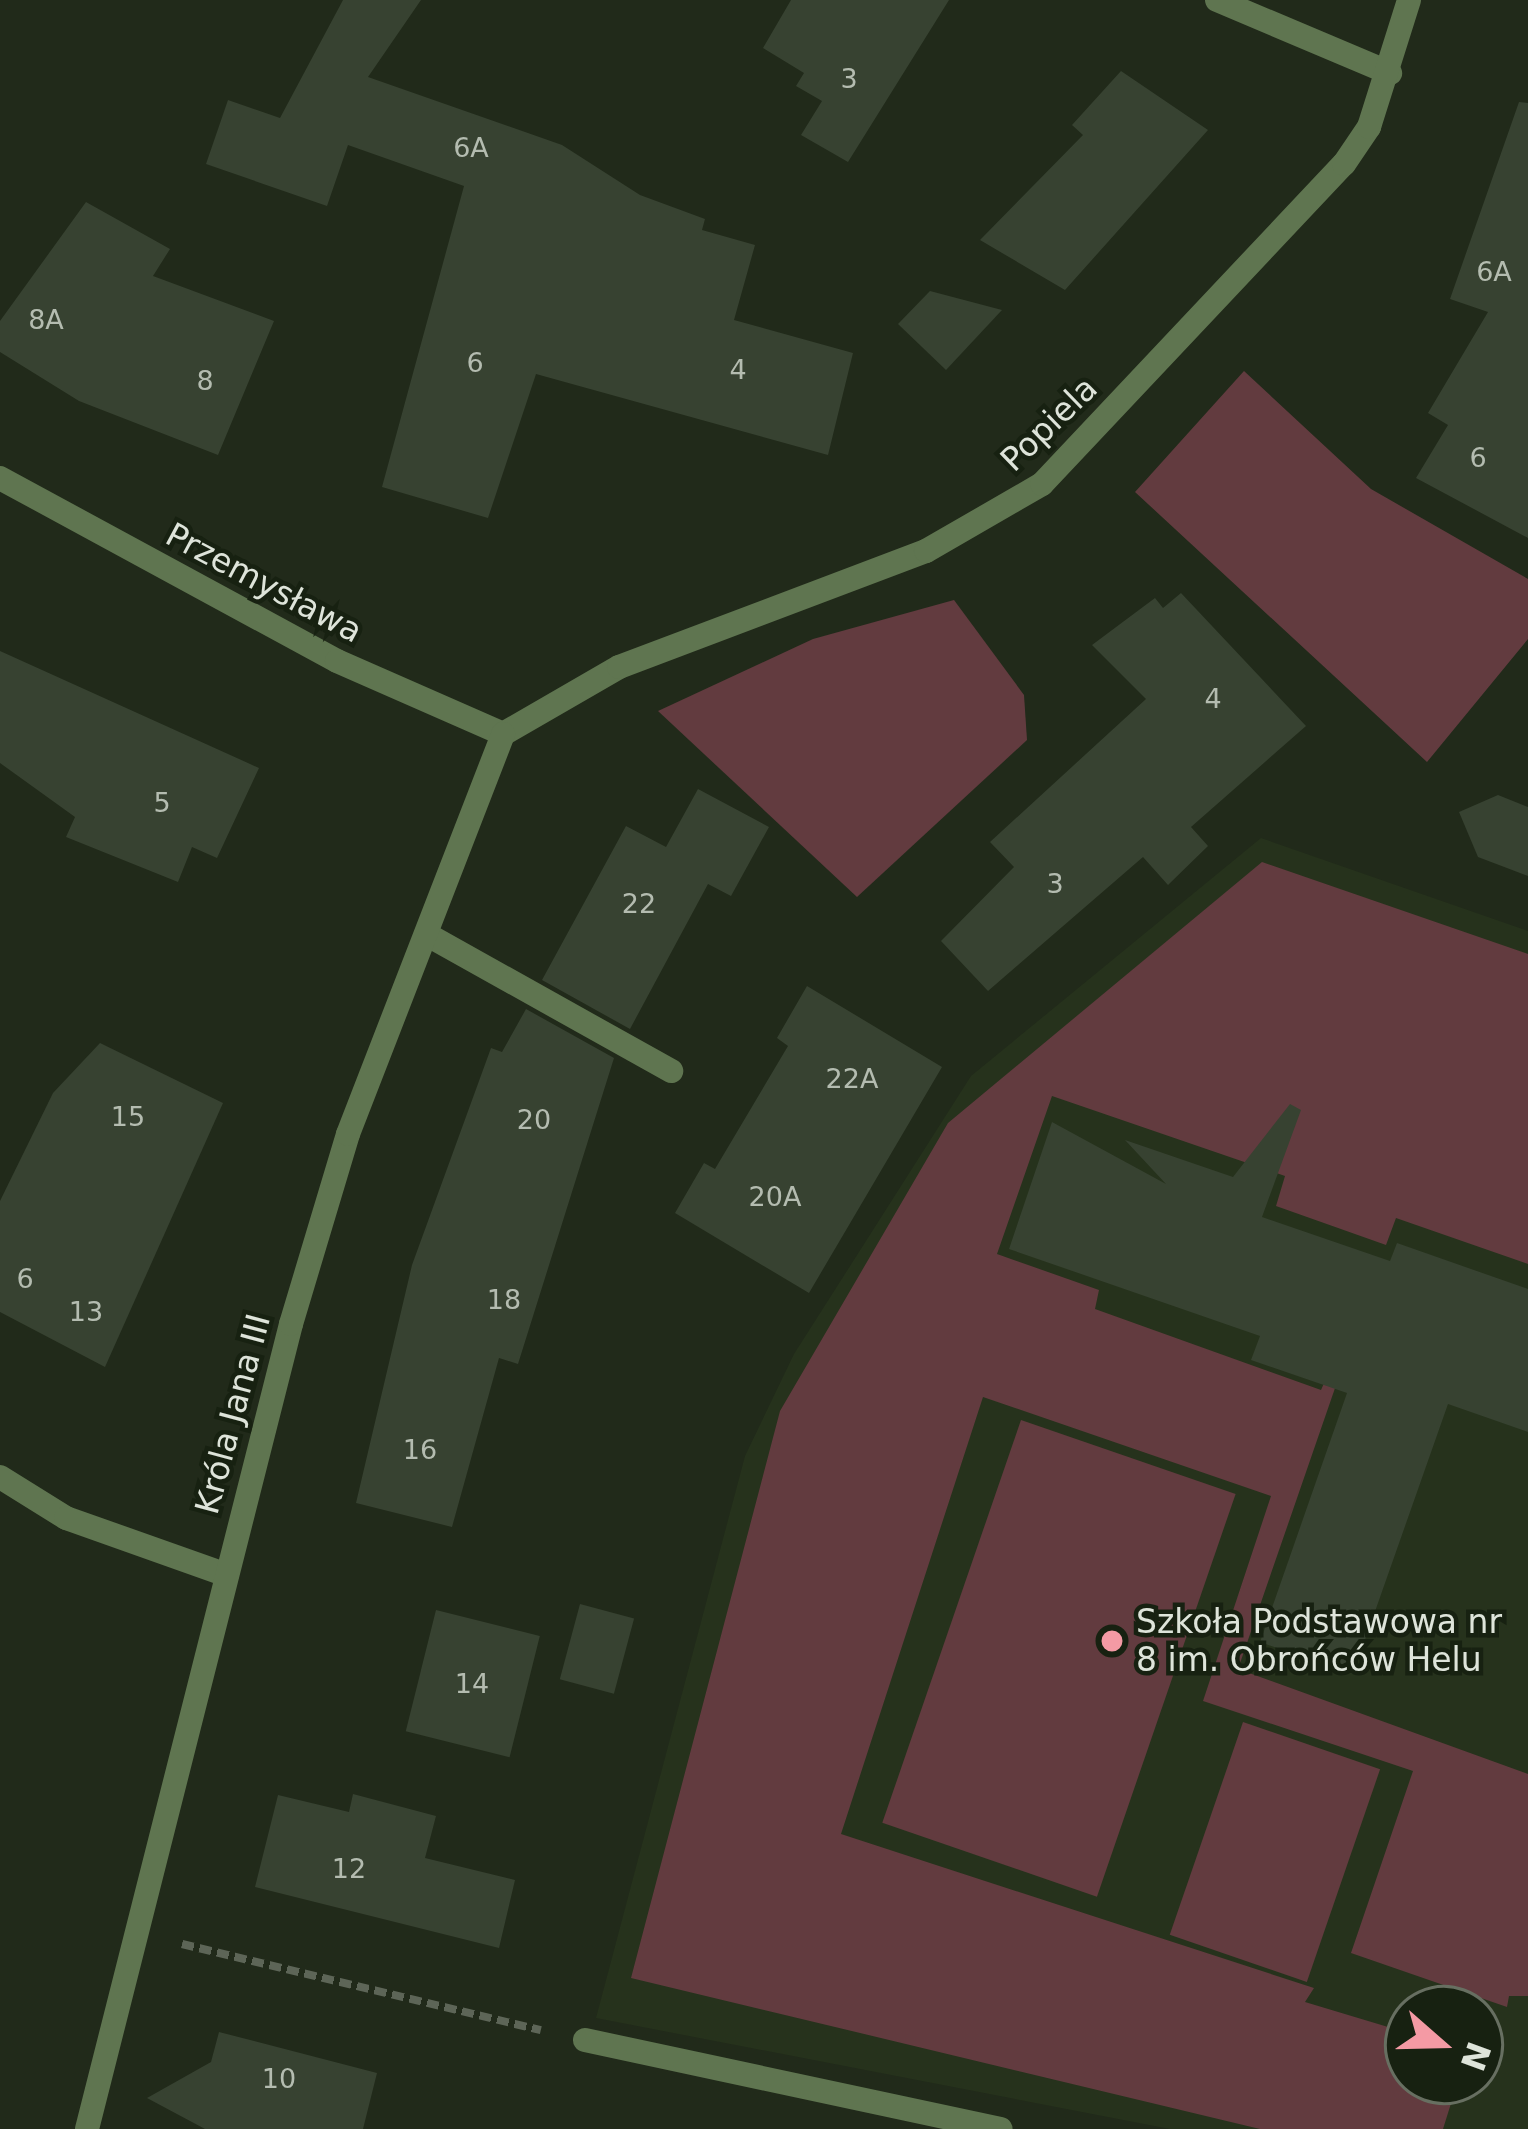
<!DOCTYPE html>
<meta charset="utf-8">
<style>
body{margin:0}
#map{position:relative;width:1528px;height:2129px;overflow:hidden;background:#212a1a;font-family:"DejaVu Sans",sans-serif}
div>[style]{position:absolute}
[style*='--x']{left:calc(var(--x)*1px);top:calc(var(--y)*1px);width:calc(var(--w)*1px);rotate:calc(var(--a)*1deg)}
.built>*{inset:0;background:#26321c}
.green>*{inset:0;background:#623b3f;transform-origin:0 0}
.building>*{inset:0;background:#374231;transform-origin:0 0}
.path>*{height:8px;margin-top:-4px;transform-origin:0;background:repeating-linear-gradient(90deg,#5d6557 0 12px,transparent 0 18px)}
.lane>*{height:24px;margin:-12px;padding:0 12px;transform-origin:12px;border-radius:12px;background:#5f7550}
.street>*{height:24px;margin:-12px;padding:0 12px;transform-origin:12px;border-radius:12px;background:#5f7550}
.dots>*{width:33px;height:33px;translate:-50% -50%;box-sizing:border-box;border:6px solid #172111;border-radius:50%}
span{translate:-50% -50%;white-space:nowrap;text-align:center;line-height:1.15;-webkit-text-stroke:9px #172111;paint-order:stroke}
.number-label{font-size:27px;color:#b4bcb0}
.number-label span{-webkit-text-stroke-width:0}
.street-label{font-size:33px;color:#dee4da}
.poi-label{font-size:33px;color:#dee4da}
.left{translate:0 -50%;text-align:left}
.north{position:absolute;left:1384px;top:1985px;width:120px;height:120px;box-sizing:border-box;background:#172111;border:3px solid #676f61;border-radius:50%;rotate:110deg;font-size:33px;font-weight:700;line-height:48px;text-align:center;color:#dee4da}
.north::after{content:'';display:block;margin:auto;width:42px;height:54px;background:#f49aa4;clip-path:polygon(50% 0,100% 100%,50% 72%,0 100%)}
</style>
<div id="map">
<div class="built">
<i style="clip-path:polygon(evenodd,1261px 838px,1528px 931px,1528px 2129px,1170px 2129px,596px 2018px,745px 1456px,794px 1354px,971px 1076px,1261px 838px,1408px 2009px,1480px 2009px,1480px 2081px,1408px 2081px,1408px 2009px)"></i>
</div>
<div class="green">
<i style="clip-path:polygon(1244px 371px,1371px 489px,1528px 579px,1528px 639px,1427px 762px,1135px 492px)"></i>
<i style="clip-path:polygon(954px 600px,1024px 695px,1027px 740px,857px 897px,658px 711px,813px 639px)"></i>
<i style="clip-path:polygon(1262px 862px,1528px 954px,1528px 1264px,1396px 1218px,1386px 1245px,1276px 1206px,1285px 1176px,1052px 1096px,997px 1254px,1099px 1290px,1095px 1309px,1321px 1390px,1333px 1363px,1343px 1365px,1238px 1669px,1528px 1774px,1528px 1996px,1509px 1996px,1507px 2007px,1351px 1953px,1413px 1771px,1203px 1701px,1271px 1496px,983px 1397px,841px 1834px,1314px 1988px,1305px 2002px,1408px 2033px,1408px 2081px,1458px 2081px,1443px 2129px,1260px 2129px,631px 1978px,780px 1411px,948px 1123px)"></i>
<i style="left:1021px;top:1420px;width:227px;height:426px;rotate:19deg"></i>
<i style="left:1243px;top:1722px;width:145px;height:225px;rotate:19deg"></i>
</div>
<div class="building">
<i style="clip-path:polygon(343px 0,421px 0,368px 77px,562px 145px,640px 195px,705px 219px,702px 230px,755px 245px,734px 320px,853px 353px,828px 455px,536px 374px,488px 518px,382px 487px,464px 186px,348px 145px,327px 206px,206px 164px,228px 100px,280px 118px)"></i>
<i style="clip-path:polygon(791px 0,949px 0,848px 162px,801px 135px,822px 101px,796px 86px,804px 73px,763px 48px)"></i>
<i style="clip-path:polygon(1121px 71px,1208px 130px,1065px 290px,980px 240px,1083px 135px,1072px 125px)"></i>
<i style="clip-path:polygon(1519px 102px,1528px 103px,1528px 538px,1416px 478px,1448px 425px,1428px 413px,1488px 312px,1450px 299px)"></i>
<i style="clip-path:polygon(86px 202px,170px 249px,153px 276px,274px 321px,218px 455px,79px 401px,0 352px,0 321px)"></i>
<i style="clip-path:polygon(930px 291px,1002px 310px,946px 370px,898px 324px)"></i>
<i style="clip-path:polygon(1181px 593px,1306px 726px,1191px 827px,1208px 846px,1168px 885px,1143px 857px,988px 991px,941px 941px,1014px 867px,990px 842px,1146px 699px,1092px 645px,1155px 598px,1163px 608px)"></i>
<i style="clip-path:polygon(0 651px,259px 768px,217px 858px,192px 847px,178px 882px,66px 837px,75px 817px,0 763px)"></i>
<i style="clip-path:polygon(698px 789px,769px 827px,731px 896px,708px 884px,630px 1029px,542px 980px,626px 826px,666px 847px)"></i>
<i style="clip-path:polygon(1498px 795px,1528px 807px,1528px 876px,1478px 857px,1459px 812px)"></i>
<i style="clip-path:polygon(807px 986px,942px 1067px,809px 1293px,675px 1213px,704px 1163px,715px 1169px,788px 1046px,777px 1038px)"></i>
<i style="clip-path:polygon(526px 1009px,614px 1058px,518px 1364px,499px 1358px,452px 1527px,356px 1503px,412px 1265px,491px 1048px,502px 1052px)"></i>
<i style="clip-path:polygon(100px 1043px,223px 1103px,105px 1367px,0 1312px,0 1201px,53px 1093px)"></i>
<i style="clip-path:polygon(1290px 1104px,1301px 1110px,1262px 1217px,1390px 1261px,1397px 1243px,1528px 1289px,1528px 1432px,1448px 1404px,1353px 1674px,1260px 1642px,1347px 1393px,1251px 1360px,1260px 1336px,1009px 1249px,1052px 1122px,1166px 1184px,1125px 1140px,1233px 1177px)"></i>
<i style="left:580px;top:1604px;width:56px;height:78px;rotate:15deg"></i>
<i style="left:436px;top:1610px;width:107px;height:125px;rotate:14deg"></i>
<i style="clip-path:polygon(353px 1794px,436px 1816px,425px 1858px,515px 1880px,499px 1948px,255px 1887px,278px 1795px,349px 1812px)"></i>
<i style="clip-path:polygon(219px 2032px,377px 2073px,363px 2129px,205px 2129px,147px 2098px,211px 2062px)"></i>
</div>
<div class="path">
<i style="--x:182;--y:1944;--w:369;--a:13.5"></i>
</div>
<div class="lane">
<i style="--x:426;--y:934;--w:281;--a:29.2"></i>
<i style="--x:585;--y:2040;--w:425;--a:12.1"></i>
</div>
<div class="street">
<i style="--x:1217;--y:0;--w:188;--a:22.9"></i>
<i style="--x:0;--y:478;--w:383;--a:28.5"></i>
<i style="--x:337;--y:661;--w:181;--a:23.7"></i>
<i style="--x:503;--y:734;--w:134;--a:-30"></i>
<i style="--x:619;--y:667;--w:328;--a:-20.7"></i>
<i style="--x:926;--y:551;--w:134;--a:-30"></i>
<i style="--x:1042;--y:484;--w:440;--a:-46.7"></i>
<i style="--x:1344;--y:164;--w:45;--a:-56"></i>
<i style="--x:1369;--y:127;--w:133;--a:-72.5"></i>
<i style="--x:0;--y:1477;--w:78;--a:31.8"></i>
<i style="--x:66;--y:1518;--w:168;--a:19.5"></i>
<i style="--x:87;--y:2129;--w:830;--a:-75.78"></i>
<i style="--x:291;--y:1324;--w:198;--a:-73.3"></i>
<i style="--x:348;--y:1134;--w:429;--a:-68.8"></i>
</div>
<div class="dots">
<i style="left:1112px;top:1641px;background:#f49aa4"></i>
</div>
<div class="number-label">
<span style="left:849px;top:79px">3</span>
<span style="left:471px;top:148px">6A</span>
<span style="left:1494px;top:272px">6A</span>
<span style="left:46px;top:320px">8A</span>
<span style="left:475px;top:363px">6</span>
<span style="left:738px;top:370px">4</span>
<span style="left:205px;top:381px">8</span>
<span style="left:1478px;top:458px">6</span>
<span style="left:1213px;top:699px">4</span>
<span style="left:162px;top:803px">5</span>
<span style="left:1055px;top:884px">3</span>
<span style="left:639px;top:904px">22</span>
<span style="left:852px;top:1079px">22A</span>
<span style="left:128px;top:1117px">15</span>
<span style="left:534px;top:1120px">20</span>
<span style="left:775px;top:1197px">20A</span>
<span style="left:25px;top:1279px">6</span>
<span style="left:504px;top:1300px">18</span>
<span style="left:86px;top:1312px">13</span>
<span style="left:420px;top:1450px">16</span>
<span style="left:472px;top:1684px">14</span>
<span style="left:349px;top:1869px">12</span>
<span style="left:279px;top:2079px">10</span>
</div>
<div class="street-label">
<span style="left:1049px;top:424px;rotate:-44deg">Popiela</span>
<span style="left:264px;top:583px;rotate:28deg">Przemysława</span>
<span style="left:233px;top:1414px;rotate:-75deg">Króla Jana III</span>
</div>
<div class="poi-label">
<span class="left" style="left:1136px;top:1641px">Szkoła Podstawowa nr<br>8 im. Obrońców Helu</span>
</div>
<div class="north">N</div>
</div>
